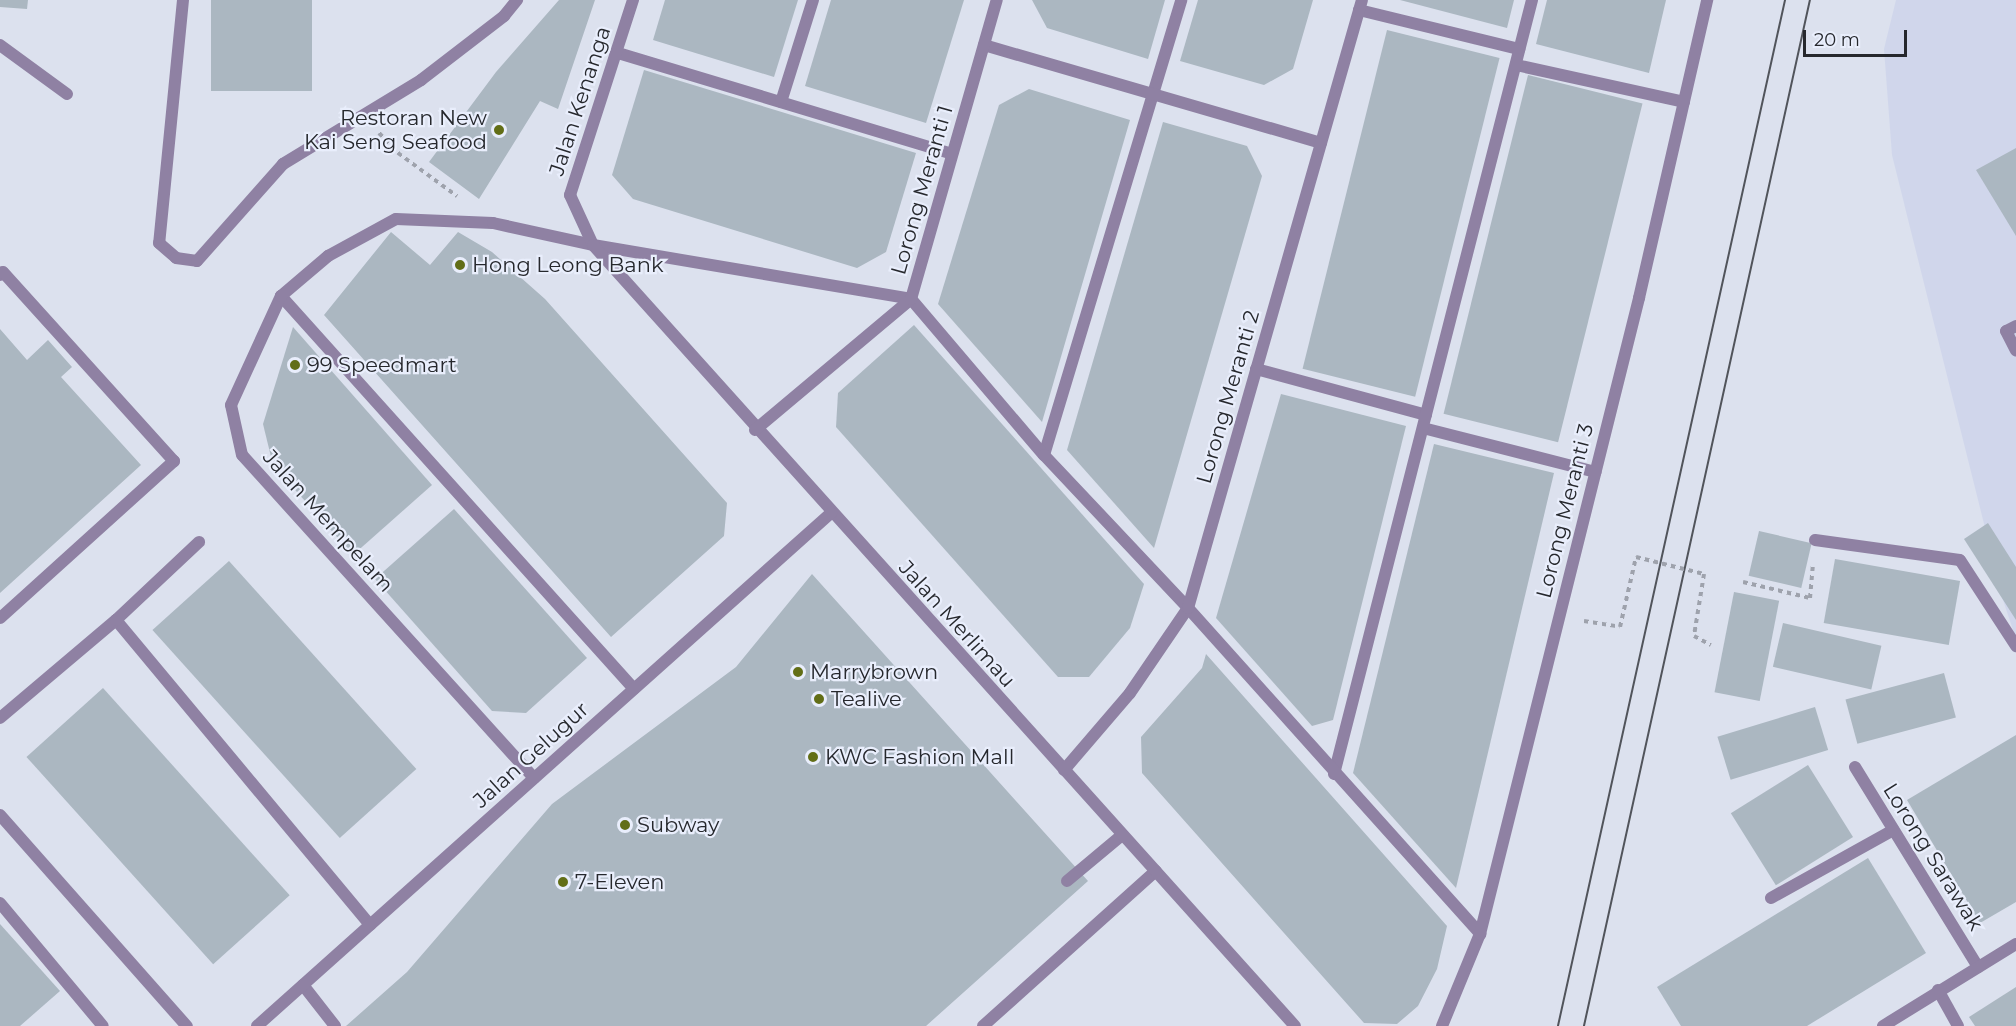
<!DOCTYPE html>
<style>
body{margin:0}
#map{position:relative;width:2016px;height:1026px;overflow:hidden;background:#dce1ee;font-family:Montserrat,sans-serif}
div>[style]{position:absolute}
[style*='--x']{left:calc(var(--x)*1px);top:calc(var(--y)*1px);width:calc(var(--w)*1px);rotate:calc(var(--a)*1deg)}
.built>*{inset:0;background:#d0d6eb}
.building>*{inset:0;background:#abb7c1;transform-origin:0 0}
.path>*{height:4px;margin-top:-2px;transform-origin:0;background:repeating-linear-gradient(90deg,#9ea2ac 0 4.5px,transparent 0 9px)}
.service>*{height:12px;margin:-6px;padding:0 6px;transform-origin:6px;border-radius:6px;background:#8f81a3}
.minor>*{height:12px;margin:-6px;padding:0 6px;transform-origin:6px;border-radius:6px;background:#8f81a3}
.tram>*{height:1.5px;margin:-0.75px;padding:0 0.75px;transform-origin:0.75px;border-radius:0.75px;background:#51545b}
.path-bridge>*{height:4px;margin-top:-2px;transform-origin:0;background:repeating-linear-gradient(90deg,#9ea2ac 0 4.5px,transparent 0 9px)}
.dots>*{width:16px;height:16px;translate:-50% -50%;box-sizing:border-box;border:3px solid #e9eefc;border-radius:50%}
span{translate:-50% -50%;white-space:nowrap;text-align:center;line-height:1.15;-webkit-text-stroke:4.5px #e9eefc;paint-order:stroke}
.street-label{font-size:21px;color:#26282d}
.poi-label{font-size:21px;color:#26282d}
.right{translate:-100% -50%;text-align:right}
.left{translate:0 -50%;text-align:left}
.scale{position:absolute;left:1803px;top:30px;width:104px;height:27px;box-sizing:border-box;border:3px solid #26282d;border-top:0;padding-left:8px;font-size:18px;line-height:21px;white-space:nowrap;color:#26282d;-webkit-text-stroke:4px #e9eefc;paint-order:stroke}
</style>
<div id="map">
<div class="built">
<i style="clip-path:polygon(1896px 0,2016px 0,2016px 639px,2003px 600px,1892px 155px,1884px 49px)"></i>
</div>
<div class="building">
<i style="clip-path:polygon(0 0,28px 0,27px 9px,0 7px)"></i>
<i style="left:211px;top:0;width:101px;height:91px"></i>
<i style="clip-path:polygon(559px 0,595px 0,558px 109px,540px 101px,479px 199px,429px 162px,496px 72px)"></i>
<i style="clip-path:polygon(665px 0,798px 0,774px 77px,653px 40px)"></i>
<i style="clip-path:polygon(831px 0,964px 0,926px 123px,805px 86px)"></i>
<i style="clip-path:polygon(1032px 0,1165px 0,1148px 59px,1047px 28px)"></i>
<i style="clip-path:polygon(1198px 0,1313px 0,1293px 69px,1264px 85px,1180px 61px)"></i>
<i style="clip-path:polygon(1400px 0,1514px 0,1507px 28px)"></i>
<i style="clip-path:polygon(1547px 0,1666px 0,1649px 73px,1536px 44px)"></i>
<i style="left:1387px;top:30px;width:116px;height:349px;rotate:14deg"></i>
<i style="clip-path:polygon(644px 70px,916px 153px,886px 252px,857px 268px,633px 199px,612px 175px)"></i>
<i style="left:1528px;top:75px;width:118px;height:349px;rotate:14deg"></i>
<i style="clip-path:polygon(1029px 89px,1130px 120px,1042px 422px,938px 304px,999px 105px)"></i>
<i style="clip-path:polygon(1163px 122px,1247px 146px,1262px 176px,1154px 548px,1067px 450px)"></i>
<i style="clip-path:polygon(2016px 148px,2016px 236px,1976px 170px)"></i>
<i style="clip-path:polygon(391px 232px,430px 265px,458px 232px,492px 252px,545px 299px,727px 503px,724px 536px,611px 637px,324px 315px)"></i>
<i style="clip-path:polygon(914px 325px,1144px 584px,1130px 628px,1089px 677px,1058px 677px,836px 427px,838px 393px)"></i>
<i style="clip-path:polygon(293px 327px,432px 485px,353px 555px,273px 465px,263px 424px)"></i>
<i style="clip-path:polygon(0 329px,27px 360px,48px 340px,72px 367px,61px 377px,141px 465px,0 593px)"></i>
<i style="clip-path:polygon(1281px 394px,1406px 426px,1333px 720px,1312px 726px,1216px 618px)"></i>
<i style="clip-path:polygon(1434px 444px,1554px 473px,1456px 888px,1353px 773px)"></i>
<i style="clip-path:polygon(454px 509px,587px 658px,526px 713px,492px 711px,375px 579px)"></i>
<i style="clip-path:polygon(1988px 523px,2016px 567px,2016px 620px,1964px 539px)"></i>
<i style="left:1759px;top:531px;width:54px;height:46px;rotate:13deg"></i>
<i style="left:1835px;top:559px;width:127px;height:65px;rotate:10deg"></i>
<i style="left:229px;top:561px;width:280px;height:103px;rotate:48deg"></i>
<i style="clip-path:polygon(812px 574px,1088px 881px,926px 1026px,346px 1026px,407px 972px,552px 804px,736px 667px)"></i>
<i style="left:1734px;top:592px;width:46px;height:102px;rotate:11deg"></i>
<i style="left:1783px;top:623px;width:101px;height:45px;rotate:13deg"></i>
<i style="clip-path:polygon(1206px 654px,1447px 926px,1437px 969px,1418px 1006px,1397px 1024px,1364px 1023px,1142px 773px,1141px 737px,1202px 668px)"></i>
<i style="left:1944px;top:673px;width:46px;height:102px;rotate:75deg"></i>
<i style="left:103px;top:688px;width:279px;height:103px;rotate:48deg"></i>
<i style="left:1815px;top:707px;width:45px;height:102px;rotate:73deg"></i>
<i style="clip-path:polygon(2016px 735px,2016px 902px,1980px 923px,1907px 800px)"></i>
<i style="left:1808px;top:765px;width:85px;height:91px;rotate:58deg"></i>
<i style="clip-path:polygon(1868px 858px,1926px 953px,1807px 1026px,1681px 1026px,1657px 987px)"></i>
<i style="clip-path:polygon(0 924px,60px 991px,20px 1026px,0 1026px)"></i>
<i style="clip-path:polygon(2016px 987px,2016px 1026px,1975px 1026px,1969px 1017px)"></i>
</div>
<div class="path">
<i style="--x:379;--y:133;--w:28;--a:46"></i>
<i style="--x:398;--y:153;--w:73;--a:36.1"></i>
<i style="--x:1704;--y:574;--w:63;--a:99.2"></i>
<i style="--x:1694;--y:636;--w:19;--a:28"></i>
<i style="--x:1743;--y:582;--w:69;--a:13.4"></i>
<i style="--x:1810;--y:598;--w:36;--a:-85"></i>
<i style="--x:1584;--y:621;--w:36;--a:9"></i>
<i style="--x:1620;--y:627;--w:72;--a:-77.1"></i>
</div>
<div class="service">
<i style="--x:183;--y:0;--w:244;--a:95.6"></i>
<i style="--x:159;--y:243;--w:23;--a:41"></i>
<i style="--x:176;--y:258;--w:21;--a:8"></i>
<i style="--x:197;--y:261;--w:130;--a:-48.4"></i>
<i style="--x:283;--y:164;--w:162;--a:-31.3"></i>
<i style="--x:421;--y:80;--w:105;--a:-37.6"></i>
<i style="--x:504;--y:16;--w:21;--a:-51"></i>
<i style="--x:1359;--y:10;--w:165;--a:13.7"></i>
<i style="--x:0;--y:45;--w:83;--a:36.2"></i>
<i style="--x:618;--y:53;--w:349;--a:16.8"></i>
<i style="--x:1516;--y:65;--w:172;--a:12.4"></i>
<i style="--x:781;--y:102;--w:107;--a:-72.6"></i>
<i style="--x:0;--y:275;--w:4;--a:-45"></i>
<i style="--x:3;--y:272;--w:255;--a:47.9"></i>
<i style="--x:174;--y:461;--w:234;--a:137.9"></i>
<i style="--x:281;--y:296;--w:528;--a:48.07"></i>
<i style="--x:2016;--y:326;--w:11;--a:153"></i>
<i style="--x:2006;--y:331;--w:22;--a:63"></i>
<i style="--x:1256;--y:369;--w:176;--a:15.1"></i>
<i style="--x:1423;--y:428;--w:178;--a:14.3"></i>
<i style="--x:1044;--y:455;--w:475;--a:-73.2"></i>
<i style="--x:1815;--y:540;--w:146;--a:7.9"></i>
<i style="--x:1960;--y:560;--w:103;--a:56.9"></i>
<i style="--x:116;--y:620;--w:397;--a:50.2"></i>
<i style="--x:0;--y:718;--w:152;--a:-40.2"></i>
<i style="--x:116;--y:620;--w:114;--a:-43.2"></i>
<i style="--x:1334;--y:774;--w:799;--a:-75.65"></i>
<i style="--x:534;--y:778;--w:435;--a:-132.1"></i>
<i style="--x:242;--y:455;--w:51;--a:-102.4"></i>
<i style="--x:231;--y:405;--w:120;--a:-65.4"></i>
<i style="--x:281;--y:296;--w:62;--a:-40.4"></i>
<i style="--x:328;--y:256;--w:77;--a:-28.6"></i>
<i style="--x:396;--y:219;--w:97;--a:2.4"></i>
<i style="--x:493;--y:223;--w:102;--a:12.4"></i>
<i style="--x:593;--y:245;--w:323;--a:9.6"></i>
<i style="--x:911;--y:299;--w:205;--a:49.6"></i>
<i style="--x:1044;--y:455;--w:210;--a:46.7"></i>
<i style="--x:1188;--y:608;--w:438;--a:48.1"></i>
<i style="--x:0;--y:815;--w:282;--a:48.5"></i>
<i style="--x:1067;--y:881;--w:72;--a:-39.9"></i>
<i style="--x:1771;--y:898;--w:140;--a:-29.1"></i>
<i style="--x:0;--y:903;--w:160;--a:50.1"></i>
<i style="--x:303;--y:985;--w:52;--a:52"></i>
<i style="--x:1938;--y:990;--w:41;--a:60.9"></i>
<i style="--x:983;--y:1026;--w:232;--a:-41.9"></i>
</div>
<div class="minor">
<i style="--x:633;--y:0;--w:205;--a:107.9"></i>
<i style="--x:570;--y:195;--w:55;--a:65.3"></i>
<i style="--x:593;--y:245;--w:1050;--a:48.05"></i>
<i style="--x:984;--y:45;--w:351;--a:16.2"></i>
<i style="--x:755;--y:430;--w:204;--a:-40"></i>
<i style="--x:911;--y:299;--w:311;--a:-74"></i>
<i style="--x:1855;--y:767;--w:235;--a:58.4"></i>
<i style="--x:1064;--y:770;--w:101;--a:-49.4"></i>
<i style="--x:1130;--y:693;--w:103;--a:-55.7"></i>
<i style="--x:1188;--y:608;--w:632;--a:-74.03"></i>
<i style="--x:257;--y:1026;--w:770;--a:-41.79"></i>
<i style="--x:1442;--y:1026;--w:100;--a:-67.6"></i>
<i style="--x:1480;--y:934;--w:656;--a:-75.96"></i>
<i style="--x:1639;--y:298;--w:306;--a:-77.1"></i>
<i style="--x:1883;--y:1026;--w:156;--a:-31.7"></i>
</div>
<div class="tram">
<i style="--x:1558;--y:1026;--w:1051;--a:-77.52"></i>
<i style="--x:1584;--y:1026;--w:1051;--a:-77.58"></i>
</div>
<div class="path-bridge">
<i style="--x:1636;--y:557;--w:70;--a:14"></i>
</div>
<div class="dots">
<i style="left:499px;top:130px;background:#626e17"></i>
<i style="left:460px;top:265px;background:#626e17"></i>
<i style="left:295px;top:365px;background:#626e17"></i>
<i style="left:798px;top:672px;background:#626e17"></i>
<i style="left:819px;top:699px;background:#626e17"></i>
<i style="left:813px;top:757px;background:#626e17"></i>
<i style="left:625px;top:825px;background:#626e17"></i>
<i style="left:563px;top:882px;background:#626e17"></i>
</div>
<div class="street-label">
<span style="left:580px;top:101px;rotate:-72deg">Jalan Kenanga</span>
<span style="left:922px;top:190px;rotate:-74deg">Lorong Meranti 1</span>
<span style="left:1228px;top:397px;rotate:-74deg">Lorong Meranti 2</span>
<span style="left:1565px;top:511px;rotate:-76deg">Lorong Meranti 3</span>
<span style="left:328px;top:521px;rotate:48deg">Jalan Mempelam</span>
<span style="left:957px;top:624px;rotate:48deg">Jalan Merlimau</span>
<span style="left:531px;top:755px;rotate:-42deg">Jalan Gelugur</span>
<span style="left:1933px;top:857px;rotate:58deg">Lorong Sarawak</span>
</div>
<div class="poi-label">
<span class="right" style="left:487px;top:130px">Restoran New<br>Kai Seng Seafood</span>
<span class="left" style="left:472px;top:265px">Hong Leong Bank</span>
<span class="left" style="left:307px;top:365px">99 Speedmart</span>
<span class="left" style="left:810px;top:672px">Marrybrown</span>
<span class="left" style="left:831px;top:699px">Tealive</span>
<span class="left" style="left:825px;top:757px">KWC Fashion Mall</span>
<span class="left" style="left:637px;top:825px">Subway</span>
<span class="left" style="left:575px;top:882px">7-Eleven</span>
</div>
<div class="scale">20 m</div>
</div>
